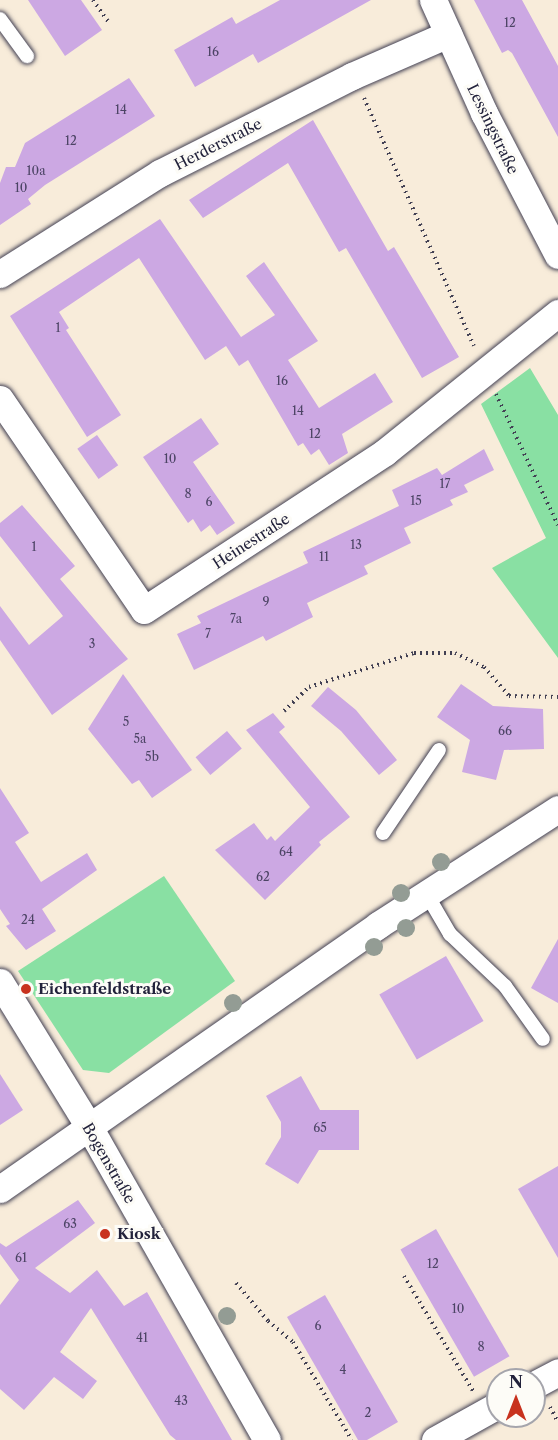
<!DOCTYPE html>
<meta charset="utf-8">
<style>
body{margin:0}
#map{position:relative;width:558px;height:1440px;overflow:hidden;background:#f8ecda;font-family:"Libre Caslon Text",serif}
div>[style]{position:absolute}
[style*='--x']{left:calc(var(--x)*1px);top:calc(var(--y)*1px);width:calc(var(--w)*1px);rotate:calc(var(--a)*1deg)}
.green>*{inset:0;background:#89e0a3}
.building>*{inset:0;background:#cca8e3;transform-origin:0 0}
.path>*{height:4px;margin-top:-2px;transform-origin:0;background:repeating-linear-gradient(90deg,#424053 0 1.5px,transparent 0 6px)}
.roads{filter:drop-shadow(0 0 2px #424053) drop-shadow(0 0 2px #424053)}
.service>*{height:14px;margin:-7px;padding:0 7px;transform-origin:7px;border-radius:7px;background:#fff}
.minor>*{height:27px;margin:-13.5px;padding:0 13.5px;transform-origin:13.5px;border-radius:13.5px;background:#fff}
.trees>*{width:18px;height:18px;margin:-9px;border-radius:50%;background:#939c94}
.dots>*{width:16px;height:16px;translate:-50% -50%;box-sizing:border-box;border:3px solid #fdfcf7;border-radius:50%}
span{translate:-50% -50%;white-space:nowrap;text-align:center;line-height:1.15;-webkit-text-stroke:6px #fdfcf7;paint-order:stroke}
.number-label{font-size:12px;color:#4c4465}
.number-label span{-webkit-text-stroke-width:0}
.street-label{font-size:15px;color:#22223b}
.poi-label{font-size:15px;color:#22223b;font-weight:700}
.left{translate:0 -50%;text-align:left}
.north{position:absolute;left:486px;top:1368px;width:60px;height:60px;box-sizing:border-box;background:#fdfcf7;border:2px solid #a5a5ac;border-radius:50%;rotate:0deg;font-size:16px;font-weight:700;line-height:24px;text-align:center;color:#22223b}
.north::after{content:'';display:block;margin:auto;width:21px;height:27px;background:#c8321e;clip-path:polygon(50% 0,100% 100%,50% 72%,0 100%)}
</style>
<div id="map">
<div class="green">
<i style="clip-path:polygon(530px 368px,558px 415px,558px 658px,492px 568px,546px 538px,481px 404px)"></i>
<i style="clip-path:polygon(164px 876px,235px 981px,109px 1073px,83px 1070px,18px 971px)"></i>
</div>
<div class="building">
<i style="clip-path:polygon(28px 0,81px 0,102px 30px,65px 56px)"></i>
<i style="clip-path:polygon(280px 0,371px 0,258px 63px,253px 54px,195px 87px,174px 50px,232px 17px,236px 24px)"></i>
<i style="clip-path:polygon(474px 0,522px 0,558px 66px,558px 137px,512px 53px,508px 50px,502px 53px)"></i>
<i style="clip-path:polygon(129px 78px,155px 116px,45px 185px,28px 199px,31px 204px,0 225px,0 183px,6px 167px,15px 167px,25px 143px)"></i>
<i style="clip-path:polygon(313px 120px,388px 251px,394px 247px,459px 357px,422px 378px,346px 248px,339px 252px,288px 163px,203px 218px,189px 200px)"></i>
<i style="clip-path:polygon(160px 219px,241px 337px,238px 339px,275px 315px,246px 276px,264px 262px,318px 341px,288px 360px,319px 408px,375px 373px,393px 402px,342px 434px,348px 453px,329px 465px,319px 449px,311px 455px,303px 443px,298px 446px,248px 360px,239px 366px,226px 346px,205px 360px,139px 258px,59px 312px,69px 328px,66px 330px,121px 415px,87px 437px,10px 316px)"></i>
<i style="clip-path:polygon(201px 418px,219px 444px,193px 462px,235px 523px,217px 535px,210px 525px,201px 532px,193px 519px,188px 523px,143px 457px)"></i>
<i style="left:97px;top:435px;width:37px;height:24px;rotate:55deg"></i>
<i style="clip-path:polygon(484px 449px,494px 470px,464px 485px,468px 492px,450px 500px,453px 505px,404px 528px,411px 543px,364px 566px,368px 574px,307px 603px,313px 617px,266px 641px,263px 636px,194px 670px,177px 634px,201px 623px,197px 616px,308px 563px,303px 552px,399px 506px,392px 490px,437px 468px,442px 475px)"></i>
<i style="clip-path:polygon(22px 505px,75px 566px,60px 579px,128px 659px,52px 715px,0 640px,0 606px,29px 645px,63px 616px,0 536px,0 523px)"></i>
<i style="clip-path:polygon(123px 674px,192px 770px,152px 798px,139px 780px,132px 784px,88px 729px)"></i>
<i style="clip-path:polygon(461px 684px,493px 706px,543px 709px,544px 749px,504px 750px,496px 780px,462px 772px,470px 740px,437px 717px)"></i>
<i style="clip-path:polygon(328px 687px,356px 710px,397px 760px,379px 775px,341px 731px,311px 706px)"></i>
<i style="clip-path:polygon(273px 713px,285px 727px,279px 732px,350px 817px,319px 842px,321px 845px,265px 900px,215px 850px,254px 823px,267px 840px,271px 836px,275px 841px,310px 807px,246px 730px)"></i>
<i style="left:227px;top:731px;width:23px;height:41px;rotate:50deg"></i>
<i style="clip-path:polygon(0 788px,29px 833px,15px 842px,41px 882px,87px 853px,97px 870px,42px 909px,56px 931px,26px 950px,6px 926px,10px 924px,0 909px)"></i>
<i style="clip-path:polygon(558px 939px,558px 1003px,531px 988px)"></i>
<i style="left:446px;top:956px;width:75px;height:77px;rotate:60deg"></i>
<i style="clip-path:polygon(0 1074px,23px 1110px,0 1125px)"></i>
<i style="clip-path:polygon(301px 1076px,320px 1110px,359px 1110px,359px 1150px,319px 1150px,298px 1184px,265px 1164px,281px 1137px,281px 1122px,266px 1096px)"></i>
<i style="clip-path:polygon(558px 1166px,558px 1258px,518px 1189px)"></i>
<i style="clip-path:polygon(78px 1200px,95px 1223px,35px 1268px,70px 1293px,97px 1270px,124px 1306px,147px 1292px,232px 1440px,176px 1440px,170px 1435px,91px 1308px,60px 1352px,97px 1381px,83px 1399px,54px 1377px,24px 1410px,0 1389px,0 1305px,19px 1280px,0 1254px,0 1243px,6px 1247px)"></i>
<i style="left:436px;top:1229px;width:147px;height:41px;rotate:60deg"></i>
<i style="clip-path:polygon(325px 1295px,398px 1422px,367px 1440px,358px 1440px,287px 1317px)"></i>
</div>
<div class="path">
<i style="--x:93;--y:0;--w:28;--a:55"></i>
<i style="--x:364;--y:98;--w:271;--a:66.1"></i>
<i style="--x:496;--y:394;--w:145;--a:64.7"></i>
<i style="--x:284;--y:711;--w:35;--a:-44"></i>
<i style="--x:309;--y:687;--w:110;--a:-17.9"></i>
<i style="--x:414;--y:653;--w:41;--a:0"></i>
<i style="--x:455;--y:653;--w:32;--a:26"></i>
<i style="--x:484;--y:667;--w:38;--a:49"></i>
<i style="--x:509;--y:696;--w:49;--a:1.2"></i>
<i style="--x:404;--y:1276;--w:134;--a:59"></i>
<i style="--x:236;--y:1283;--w:50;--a:49.9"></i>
<i style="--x:268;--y:1321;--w:33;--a:40"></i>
<i style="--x:293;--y:1342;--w:114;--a:59"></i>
<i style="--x:550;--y:1407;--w:17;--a:62"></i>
</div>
<div class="roads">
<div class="service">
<i style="--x:0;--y:19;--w:46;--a:53.9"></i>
<i style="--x:383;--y:833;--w:100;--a:-56"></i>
<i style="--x:426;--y:893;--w:48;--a:59.7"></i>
<i style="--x:450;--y:934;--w:76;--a:43.4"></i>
<i style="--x:505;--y:986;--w:65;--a:54.4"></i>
</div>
<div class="minor">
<i style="--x:433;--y:0;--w:124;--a:65.7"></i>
<i style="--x:484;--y:113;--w:160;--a:62.5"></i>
<i style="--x:0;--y:274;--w:189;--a:-32.3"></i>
<i style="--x:160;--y:173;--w:215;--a:-26.8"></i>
<i style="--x:352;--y:76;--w:105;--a:-23.6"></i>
<i style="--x:0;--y:399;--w:255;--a:55.7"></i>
<i style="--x:144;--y:610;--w:288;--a:-33.2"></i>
<i style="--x:385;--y:452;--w:222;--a:-38.8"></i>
<i style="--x:0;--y:982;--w:168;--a:58.4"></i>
<i style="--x:88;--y:1125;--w:362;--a:60.4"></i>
<i style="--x:0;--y:1189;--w:461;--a:-34.9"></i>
<i style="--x:378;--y:925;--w:214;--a:-32.8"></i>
<i style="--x:534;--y:1385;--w:27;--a:-28"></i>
<i style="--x:435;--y:1440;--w:72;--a:-29.1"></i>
</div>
</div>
<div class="trees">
<i style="left:441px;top:862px"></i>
<i style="left:401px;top:893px"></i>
<i style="left:406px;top:928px"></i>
<i style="left:374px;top:947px"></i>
<i style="left:233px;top:1003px"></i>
<i style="left:227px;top:1316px"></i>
</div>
<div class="dots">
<i style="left:26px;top:989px;background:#c8321e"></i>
<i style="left:105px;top:1234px;background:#c8321e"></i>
</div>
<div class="number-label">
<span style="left:510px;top:23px">12</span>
<span style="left:213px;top:52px">16</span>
<span style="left:121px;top:110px">14</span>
<span style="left:71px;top:141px">12</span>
<span style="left:36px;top:171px">10a</span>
<span style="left:21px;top:188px">10</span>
<span style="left:58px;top:328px">1</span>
<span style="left:282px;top:381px">16</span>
<span style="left:298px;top:411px">14</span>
<span style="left:315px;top:434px">12</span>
<span style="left:170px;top:459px">10</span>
<span style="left:445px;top:484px">17</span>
<span style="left:188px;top:494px">8</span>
<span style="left:416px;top:501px">15</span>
<span style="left:209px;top:502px">6</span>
<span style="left:356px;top:545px">13</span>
<span style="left:34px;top:547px">1</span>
<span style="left:324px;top:557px">11</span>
<span style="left:266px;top:602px">9</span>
<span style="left:236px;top:619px">7a</span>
<span style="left:208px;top:634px">7</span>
<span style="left:92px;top:644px">3</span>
<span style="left:126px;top:722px">5</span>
<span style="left:505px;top:731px">66</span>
<span style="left:140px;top:739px">5a</span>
<span style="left:152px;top:757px">5b</span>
<span style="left:286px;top:852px">64</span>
<span style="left:263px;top:877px">62</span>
<span style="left:28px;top:920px">24</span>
<span style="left:320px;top:1128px">65</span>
<span style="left:70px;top:1224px">63</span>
<span style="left:21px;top:1258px">61</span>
<span style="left:433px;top:1264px">12</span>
<span style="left:458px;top:1309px">10</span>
<span style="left:318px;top:1326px">6</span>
<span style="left:142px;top:1338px">41</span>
<span style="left:481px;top:1347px">8</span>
<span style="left:343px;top:1370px">4</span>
<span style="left:181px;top:1401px">43</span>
<span style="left:368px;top:1413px">2</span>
</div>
<div class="street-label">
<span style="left:493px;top:129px;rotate:64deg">Lessingstraße</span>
<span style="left:218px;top:144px;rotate:-27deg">Herderstraße</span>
<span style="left:251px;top:541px;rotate:-33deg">Heinestraße</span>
<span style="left:109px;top:1163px;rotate:60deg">Bogenstraße</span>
</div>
<div class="poi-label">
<span class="left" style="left:38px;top:989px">Eichenfeldstraße</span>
<span class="left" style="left:117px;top:1234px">Kiosk</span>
</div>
<div class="north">N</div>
</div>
